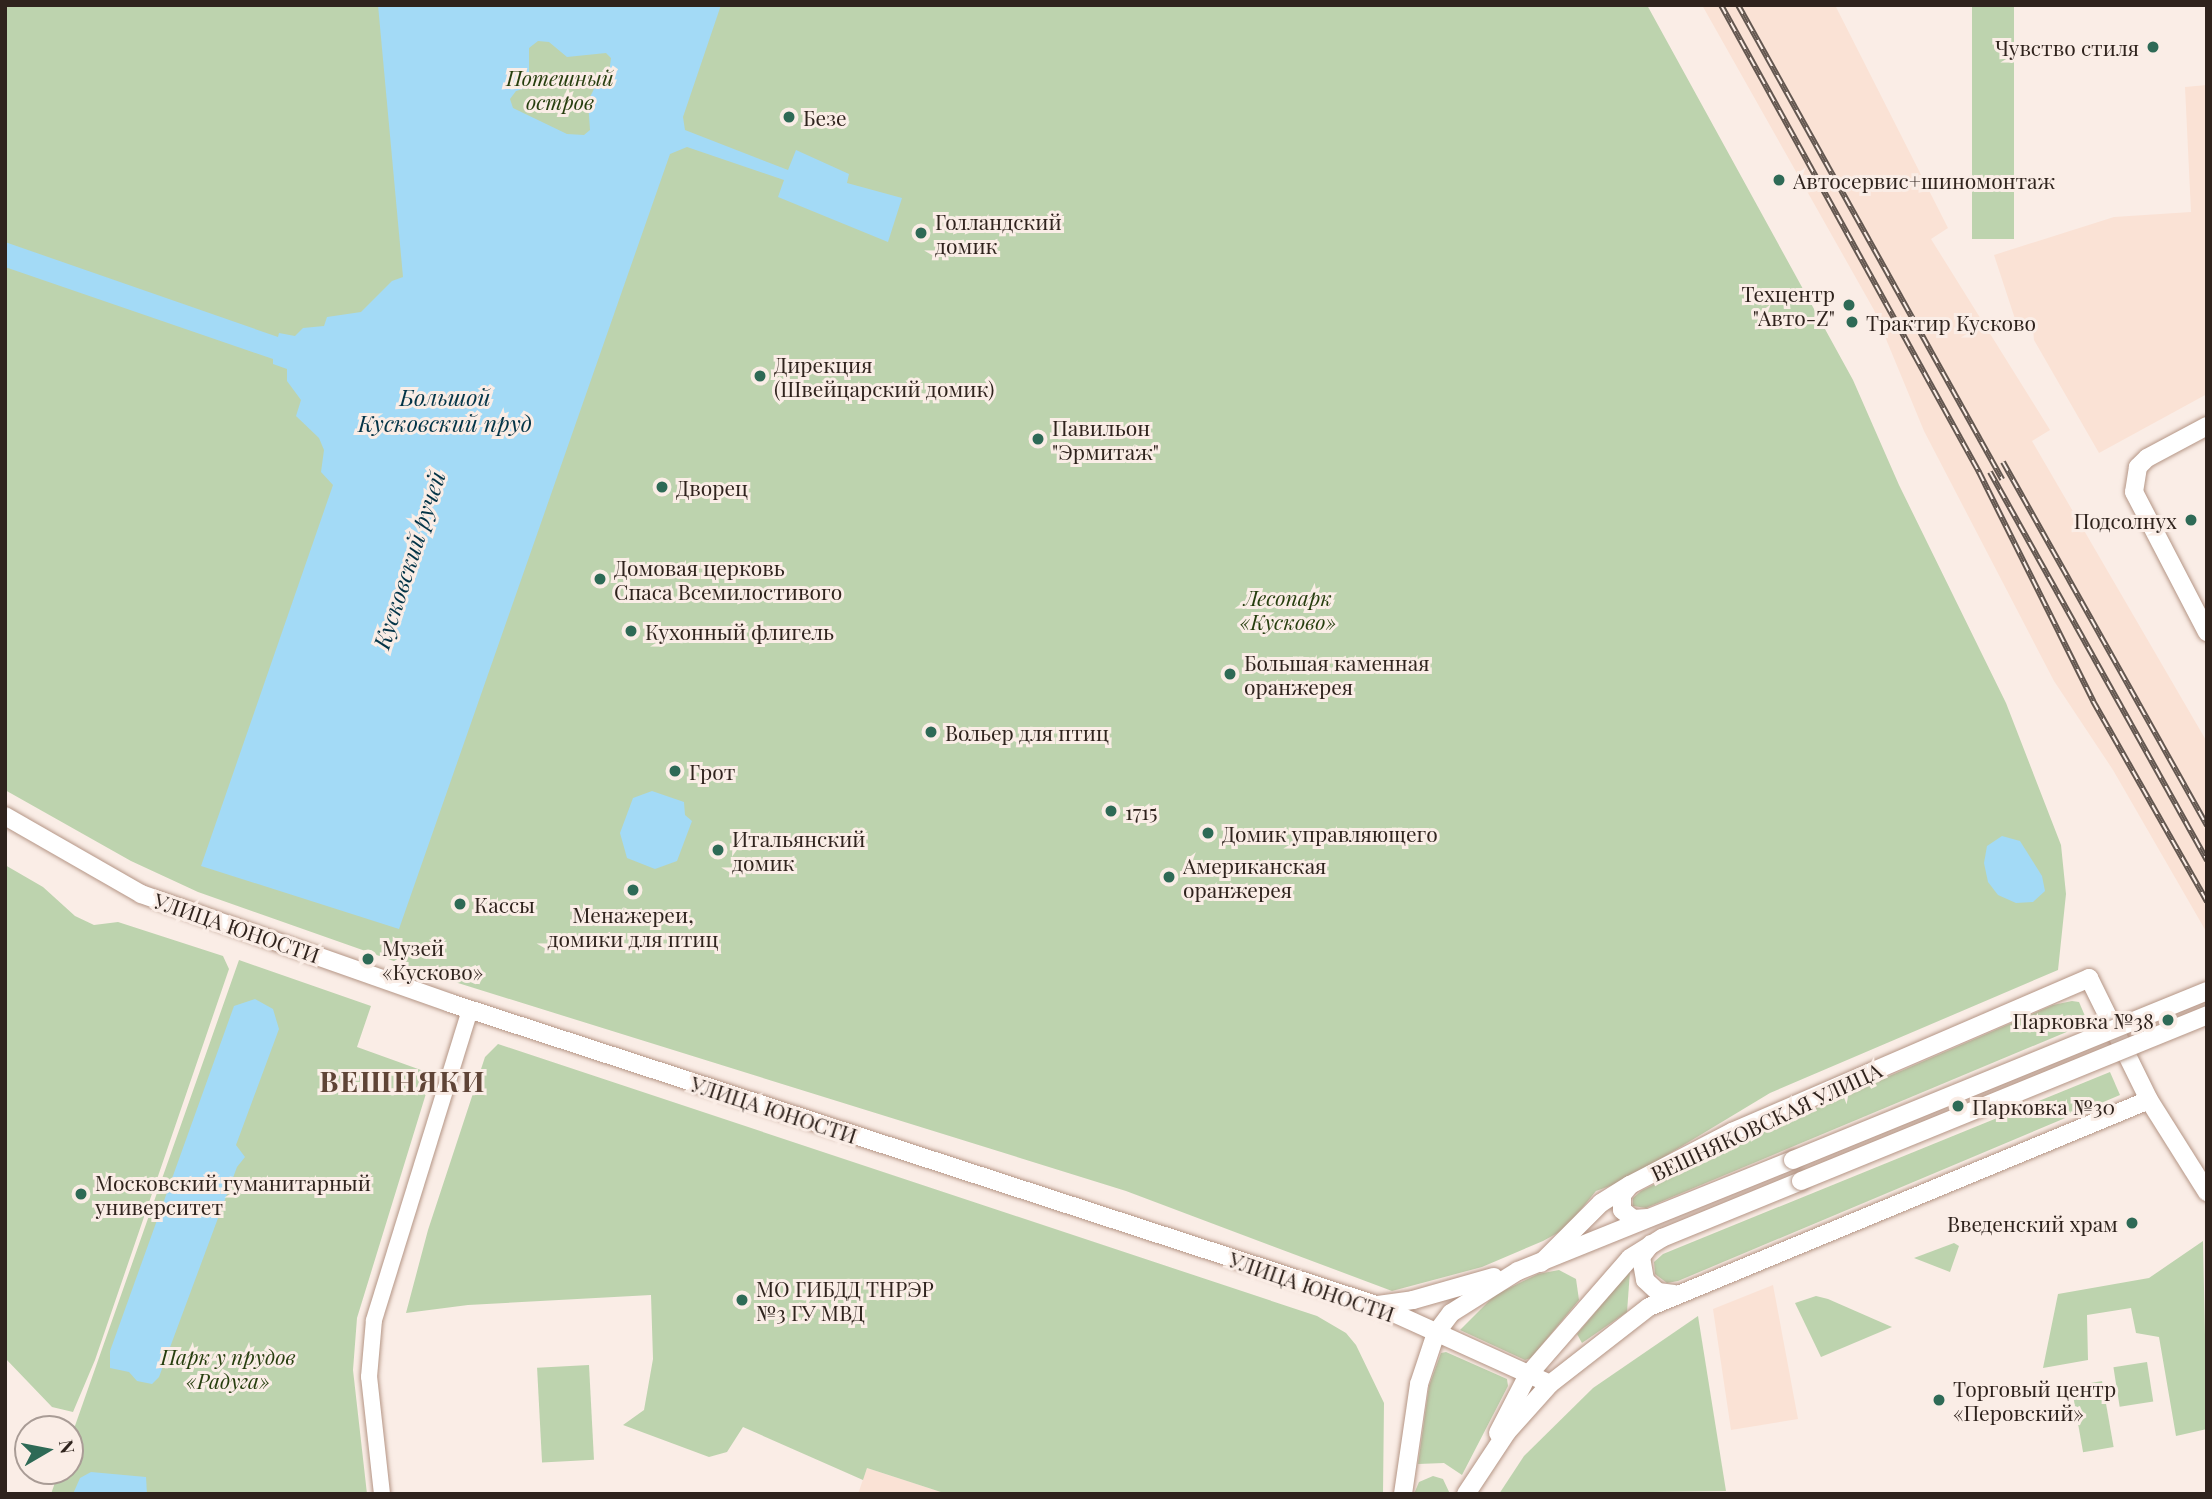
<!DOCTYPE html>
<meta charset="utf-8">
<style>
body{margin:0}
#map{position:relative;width:2212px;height:1499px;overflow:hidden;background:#faede6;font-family:"Playfair Display",serif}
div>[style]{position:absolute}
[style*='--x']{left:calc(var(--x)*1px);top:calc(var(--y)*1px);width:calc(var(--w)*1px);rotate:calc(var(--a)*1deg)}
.built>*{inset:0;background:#fae2d5}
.green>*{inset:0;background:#bdd3ae;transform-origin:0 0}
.water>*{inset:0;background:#a3daf6}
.roads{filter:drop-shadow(0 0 2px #b49585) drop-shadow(0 0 2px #b49585)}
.tertiary>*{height:16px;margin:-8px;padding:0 8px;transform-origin:8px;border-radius:8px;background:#fff}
.secondary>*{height:18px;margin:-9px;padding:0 9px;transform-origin:9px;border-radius:9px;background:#fff}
.rail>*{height:6px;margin-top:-3px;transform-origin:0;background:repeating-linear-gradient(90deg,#faede6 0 10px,#635750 0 20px);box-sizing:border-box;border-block:2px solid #635750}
.bridges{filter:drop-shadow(0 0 2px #b49585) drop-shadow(0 0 2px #b49585)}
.secondary-bridge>*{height:18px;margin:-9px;padding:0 9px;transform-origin:9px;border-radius:9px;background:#fff}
.dots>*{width:19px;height:19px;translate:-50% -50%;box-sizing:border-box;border:4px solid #faede6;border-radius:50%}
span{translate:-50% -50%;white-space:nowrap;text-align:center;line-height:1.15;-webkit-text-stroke:6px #faede6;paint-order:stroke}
.poi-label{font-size:21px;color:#2f231d}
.right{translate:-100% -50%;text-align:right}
.left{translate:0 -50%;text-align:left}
.park-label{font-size:21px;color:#263e0e;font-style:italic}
.street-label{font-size:21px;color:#2f231d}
.water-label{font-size:23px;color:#033447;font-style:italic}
.district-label{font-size:28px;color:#5f4436;font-weight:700;letter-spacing:2px}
.frame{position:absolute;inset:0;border:7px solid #2f231d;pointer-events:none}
.north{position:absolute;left:14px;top:1415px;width:70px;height:70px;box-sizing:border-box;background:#faede6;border:2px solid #a99c96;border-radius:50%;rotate:80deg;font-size:19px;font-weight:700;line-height:28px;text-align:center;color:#2f231d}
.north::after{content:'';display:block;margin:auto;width:24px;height:32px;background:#2e6a56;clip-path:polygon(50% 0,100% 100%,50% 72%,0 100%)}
</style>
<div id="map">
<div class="built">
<i style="clip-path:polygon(1702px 5px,1835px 5px,1948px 228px,1931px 239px,2050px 430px,2032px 441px,2207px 742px,2207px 933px,2113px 770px,2054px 681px,1924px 431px,1874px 310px)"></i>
<i style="clip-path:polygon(2207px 85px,2207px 394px,2099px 453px,2034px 340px,2033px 330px,2018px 328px,1994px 255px,2114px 217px,2191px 212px,2185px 87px)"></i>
<i style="clip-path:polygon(1773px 1285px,1798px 1419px,1731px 1430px,1713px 1309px)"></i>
<i style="clip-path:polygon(867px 1468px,947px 1494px,858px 1494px)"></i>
</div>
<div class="green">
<i style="clip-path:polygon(5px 5px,1647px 5px,1853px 380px,1899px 485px,2006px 703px,2061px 845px,2066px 894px,2058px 970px,1770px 1093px,1624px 1181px,1596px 1191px,1565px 1229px,1543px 1241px,1482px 1267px,1392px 1291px,1126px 1191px,442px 978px,198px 892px,131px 861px,5px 790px)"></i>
<i style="left:1972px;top:5px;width:42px;height:234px"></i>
<i style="clip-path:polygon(5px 865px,43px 887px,75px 916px,94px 925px,118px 922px,223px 956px,229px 969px,95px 1360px,73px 1412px,52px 1407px,5px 1358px)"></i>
<i style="clip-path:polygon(239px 960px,371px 1006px,357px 1047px,432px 1074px,357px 1318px,353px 1370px,367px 1494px,51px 1494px,59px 1471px,70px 1471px,70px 1440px)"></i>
<i style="clip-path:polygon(2072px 1001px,2079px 1002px,2088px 1023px,1646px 1208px,1633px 1206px,1633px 1198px,1641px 1191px,1737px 1142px,2053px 1005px)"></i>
<i style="clip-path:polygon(498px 1044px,1317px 1316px,1346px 1333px,1356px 1345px,1384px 1403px,1383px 1494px,947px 1494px,867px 1468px,863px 1480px,743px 1427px,727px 1452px,709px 1457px,623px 1425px,644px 1410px,653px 1359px,651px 1295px,468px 1305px,406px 1313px,428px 1230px,485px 1057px)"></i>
<i style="clip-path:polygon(2110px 1072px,2120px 1095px,1678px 1281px,1667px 1283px,1655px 1274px,1654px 1262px,1663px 1254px)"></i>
<i style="clip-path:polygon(2203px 1241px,2207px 1429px,2176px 1436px,2159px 1337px,2136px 1333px,2131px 1308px,2087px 1315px,2088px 1360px,2043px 1368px,2058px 1294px,2149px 1278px)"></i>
<i style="clip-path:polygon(1954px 1243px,1959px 1246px,1950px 1272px,1914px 1258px)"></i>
<i style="clip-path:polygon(1559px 1270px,1576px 1279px,1579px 1300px,1531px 1358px,1525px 1360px,1460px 1330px,1495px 1295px,1538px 1274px)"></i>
<i style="clip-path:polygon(1630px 1271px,1627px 1312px,1582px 1343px,1577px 1334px)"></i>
<i style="clip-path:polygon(1816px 1296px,1828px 1299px,1892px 1327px,1821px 1357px,1795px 1303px)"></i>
<i style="clip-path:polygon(1698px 1316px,1726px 1491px,1499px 1494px,1524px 1456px,1593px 1388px)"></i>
<i style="clip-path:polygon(1446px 1352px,1507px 1379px,1508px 1386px,1462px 1475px,1444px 1463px,1418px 1464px,1429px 1386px,1441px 1353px)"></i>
<i style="left:2147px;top:1362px;width:40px;height:34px;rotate:81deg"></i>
<i style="left:589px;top:1365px;width:95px;height:52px;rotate:87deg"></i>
<i style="left:2102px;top:1381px;width:67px;height:31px;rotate:80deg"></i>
<i style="clip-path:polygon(1433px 1476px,1443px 1479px,1450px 1494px,1414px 1494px,1419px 1482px)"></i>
</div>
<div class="water">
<i style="clip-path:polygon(evenodd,378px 5px,721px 5px,683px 117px,685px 130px,788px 170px,796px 150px,849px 174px,847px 183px,902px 198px,888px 242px,778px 197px,784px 180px,687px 147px,670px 154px,399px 929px,201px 866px,333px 485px,321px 472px,324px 450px,319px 438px,296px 416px,301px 400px,287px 381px,287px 369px,273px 364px,273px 359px,5px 267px,5px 242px,278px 337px,279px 333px,295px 336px,303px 328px,324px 326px,327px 317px,361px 312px,392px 281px,403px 277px,378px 5px,538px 41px,549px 42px,567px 57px,606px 53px,611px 58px,609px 74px,597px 83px,588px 101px,590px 130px,584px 135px,567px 134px,513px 108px,510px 99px,516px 91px,529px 87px,529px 48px,538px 41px)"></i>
<i style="clip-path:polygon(652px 791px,684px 802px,685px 815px,692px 821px,677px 861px,655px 869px,627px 858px,620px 833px,633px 798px)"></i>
<i style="clip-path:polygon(2002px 836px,2020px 841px,2042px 876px,2045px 891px,2033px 902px,2016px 903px,1998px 895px,1988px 882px,1984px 863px,1987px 846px)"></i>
<i style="clip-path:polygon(255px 999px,273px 1009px,279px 1029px,236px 1145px,245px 1157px,237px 1167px,159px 1377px,152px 1384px,137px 1381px,129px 1372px,110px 1368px,110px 1351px,234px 1006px)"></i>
<i style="clip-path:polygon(91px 1472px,146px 1477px,147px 1494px,73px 1494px,80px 1478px)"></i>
</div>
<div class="roads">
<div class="tertiary">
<i style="--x:382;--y:1494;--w:118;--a:-96.3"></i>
<i style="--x:369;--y:1377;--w:57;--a:-85"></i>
<i style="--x:374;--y:1320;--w:325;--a:-72.8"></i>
</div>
<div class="secondary">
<i style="--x:2207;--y:426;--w:68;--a:151.9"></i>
<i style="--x:2147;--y:458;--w:13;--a:135"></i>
<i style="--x:2138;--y:467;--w:25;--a:99"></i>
<i style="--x:2134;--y:492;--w:158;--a:62.5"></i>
<i style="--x:5;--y:816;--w:157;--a:29.8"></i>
<i style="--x:141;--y:894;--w:328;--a:19.4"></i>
<i style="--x:450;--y:1003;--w:974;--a:18.06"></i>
<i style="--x:1376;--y:1305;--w:191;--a:24.4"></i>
<i style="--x:1630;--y:1185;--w:13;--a:129"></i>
<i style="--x:1622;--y:1195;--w:15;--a:90"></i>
<i style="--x:1622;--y:1210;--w:14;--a:39"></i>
<i style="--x:1633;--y:1219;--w:15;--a:-4"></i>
<i style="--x:1651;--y:1244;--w:16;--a:128"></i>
<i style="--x:1641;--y:1257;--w:23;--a:80"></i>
<i style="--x:1645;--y:1280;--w:18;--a:43"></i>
<i style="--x:1658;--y:1292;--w:16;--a:7"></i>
<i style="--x:1541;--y:1263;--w:85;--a:-45"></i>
<i style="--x:1601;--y:1203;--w:34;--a:-32"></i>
<i style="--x:1630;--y:1185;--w:115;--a:-27.5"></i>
<i style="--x:1732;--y:1132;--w:389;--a:-23.3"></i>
<i style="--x:2089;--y:978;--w:136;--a:63.8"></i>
<i style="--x:2149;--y:1100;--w:109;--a:57.8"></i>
<i style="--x:1378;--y:1305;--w:35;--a:-8"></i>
<i style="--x:1413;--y:1300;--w:84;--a:-15.9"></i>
<i style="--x:1498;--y:1433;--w:65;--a:-62.7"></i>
<i style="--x:1528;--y:1375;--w:155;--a:-48.9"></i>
<i style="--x:1630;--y:1258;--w:38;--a:-32"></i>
<i style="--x:1662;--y:1238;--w:150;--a:-22.3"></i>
<i style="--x:1403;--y:1494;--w:111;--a:-81.7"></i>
<i style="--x:1419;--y:1384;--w:54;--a:-71.6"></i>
<i style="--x:1436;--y:1333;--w:25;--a:-53"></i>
<i style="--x:1451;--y:1313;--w:79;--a:-32.1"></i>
<i style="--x:1518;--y:1271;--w:297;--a:-22"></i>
<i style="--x:1466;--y:1494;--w:74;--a:-56.5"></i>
<i style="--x:1507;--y:1432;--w:64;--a:-48.1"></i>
<i style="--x:1550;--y:1384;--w:125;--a:-37.9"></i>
<i style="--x:1649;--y:1307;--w:541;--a:-22.49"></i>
</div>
</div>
<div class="rail">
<i style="--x:1721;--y:5;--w:534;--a:61.08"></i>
<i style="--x:1979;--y:472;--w:256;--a:63.5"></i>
<i style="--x:2093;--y:701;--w:231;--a:60.4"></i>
<i style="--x:1738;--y:5;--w:543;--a:60.88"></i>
<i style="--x:2003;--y:462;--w:417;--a:60.7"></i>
<i style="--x:1990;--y:472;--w:445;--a:60.8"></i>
</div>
<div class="bridges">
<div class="secondary-bridge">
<i style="--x:1793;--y:1160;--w:447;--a:-22.2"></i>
<i style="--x:1801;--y:1181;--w:439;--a:-22.2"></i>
</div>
</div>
<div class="dots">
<i style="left:2153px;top:47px;background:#2e6a56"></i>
<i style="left:789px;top:117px;background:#2e6a56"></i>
<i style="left:1779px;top:180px;background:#2e6a56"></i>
<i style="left:921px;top:233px;background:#2e6a56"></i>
<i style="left:1849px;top:305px;background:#2e6a56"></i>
<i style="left:1852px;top:322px;background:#2e6a56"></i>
<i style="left:760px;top:376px;background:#2e6a56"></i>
<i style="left:1038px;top:439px;background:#2e6a56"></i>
<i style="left:662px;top:487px;background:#2e6a56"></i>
<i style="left:2191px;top:520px;background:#2e6a56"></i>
<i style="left:600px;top:579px;background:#2e6a56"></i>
<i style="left:631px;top:631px;background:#2e6a56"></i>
<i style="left:1230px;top:674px;background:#2e6a56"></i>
<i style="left:931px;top:732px;background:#2e6a56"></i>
<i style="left:675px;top:771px;background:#2e6a56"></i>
<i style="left:1111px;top:811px;background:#2e6a56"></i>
<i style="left:1208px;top:833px;background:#2e6a56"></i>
<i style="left:718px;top:850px;background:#2e6a56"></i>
<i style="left:1169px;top:877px;background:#2e6a56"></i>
<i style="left:633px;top:890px;background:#2e6a56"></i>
<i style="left:460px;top:904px;background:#2e6a56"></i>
<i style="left:368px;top:959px;background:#2e6a56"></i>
<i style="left:2168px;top:1020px;background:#2e6a56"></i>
<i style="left:1958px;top:1106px;background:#2e6a56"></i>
<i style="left:81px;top:1194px;background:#2e6a56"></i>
<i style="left:2132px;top:1223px;background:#2e6a56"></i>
<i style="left:742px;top:1300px;background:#2e6a56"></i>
<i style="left:1939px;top:1400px;background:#2e6a56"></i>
</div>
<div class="poi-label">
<span class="right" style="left:2139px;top:47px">Чувство стиля</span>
<span class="left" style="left:803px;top:117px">Безе</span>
<span class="left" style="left:1793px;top:180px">Автосервис+шиномонтаж</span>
<span class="left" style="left:935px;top:233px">Голландский<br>домик</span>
<span class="right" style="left:1835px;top:305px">Техцентр<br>"Авто-Z"</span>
<span class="left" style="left:1866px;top:322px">Трактир Кусково</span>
<span class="left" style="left:774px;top:376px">Дирекция<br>(Швейцарский домик)</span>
<span class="left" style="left:1052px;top:439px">Павильон<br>"Эрмитаж"</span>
<span class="left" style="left:676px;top:487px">Дворец</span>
<span class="right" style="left:2177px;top:520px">Подсолнух</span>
<span class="left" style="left:614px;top:579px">Домовая церковь<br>Спаса Всемилостивого</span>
<span class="left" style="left:645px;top:631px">Кухонный флигель</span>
<span class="left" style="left:1244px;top:674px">Большая каменная<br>оранжерея</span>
<span class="left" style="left:945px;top:732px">Вольер для птиц</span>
<span class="left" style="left:689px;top:771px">Грот</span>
<span class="left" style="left:1125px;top:811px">1715</span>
<span class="left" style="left:1222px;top:833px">Домик управляющего</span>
<span class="left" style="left:732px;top:850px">Итальянский<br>домик</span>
<span class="left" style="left:1183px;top:877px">Американская<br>оранжерея</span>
<span class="left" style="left:474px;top:904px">Кассы</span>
<span style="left:633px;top:926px">Менажереи,<br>домики для птиц</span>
<span class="left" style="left:382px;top:959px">Музей<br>«Кусково»</span>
<span class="right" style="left:2154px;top:1020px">Парковка №38</span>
<span class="left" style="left:1972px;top:1106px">Парковка №30</span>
<span class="left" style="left:95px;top:1194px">Московский гуманитарный<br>университет</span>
<span class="right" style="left:2118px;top:1223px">Введенский храм</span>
<span class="left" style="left:756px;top:1300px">МО ГИБДД ТНРЭР<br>№3 ГУ МВД</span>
<span class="left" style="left:1953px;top:1400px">Торговый центр<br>«Перовский»</span>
</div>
<div class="park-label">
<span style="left:560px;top:89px">Потешный<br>остров</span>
<span style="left:1288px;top:609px">Лесопарк<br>«Кусково»</span>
<span style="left:228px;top:1368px">Парк у прудов<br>«Радуга»</span>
</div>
<div class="street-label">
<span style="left:237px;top:927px;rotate:19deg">УЛИЦА ЮНОСТИ</span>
<span style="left:774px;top:1109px;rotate:18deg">УЛИЦА ЮНОСТИ</span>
<span style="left:1766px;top:1121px;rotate:-25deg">ВЕШНЯКОВСКАЯ УЛИЦА</span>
<span style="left:1312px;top:1286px;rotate:19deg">УЛИЦА ЮНОСТИ</span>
</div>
<div class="water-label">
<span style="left:445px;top:410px">Большой<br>Кусковский пруд</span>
<span style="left:409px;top:560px;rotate:-72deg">Кусковский ручей</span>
</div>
<div class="district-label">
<span style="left:403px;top:1081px">ВЕШНЯКИ</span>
</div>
<div class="frame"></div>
<div class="north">N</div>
</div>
